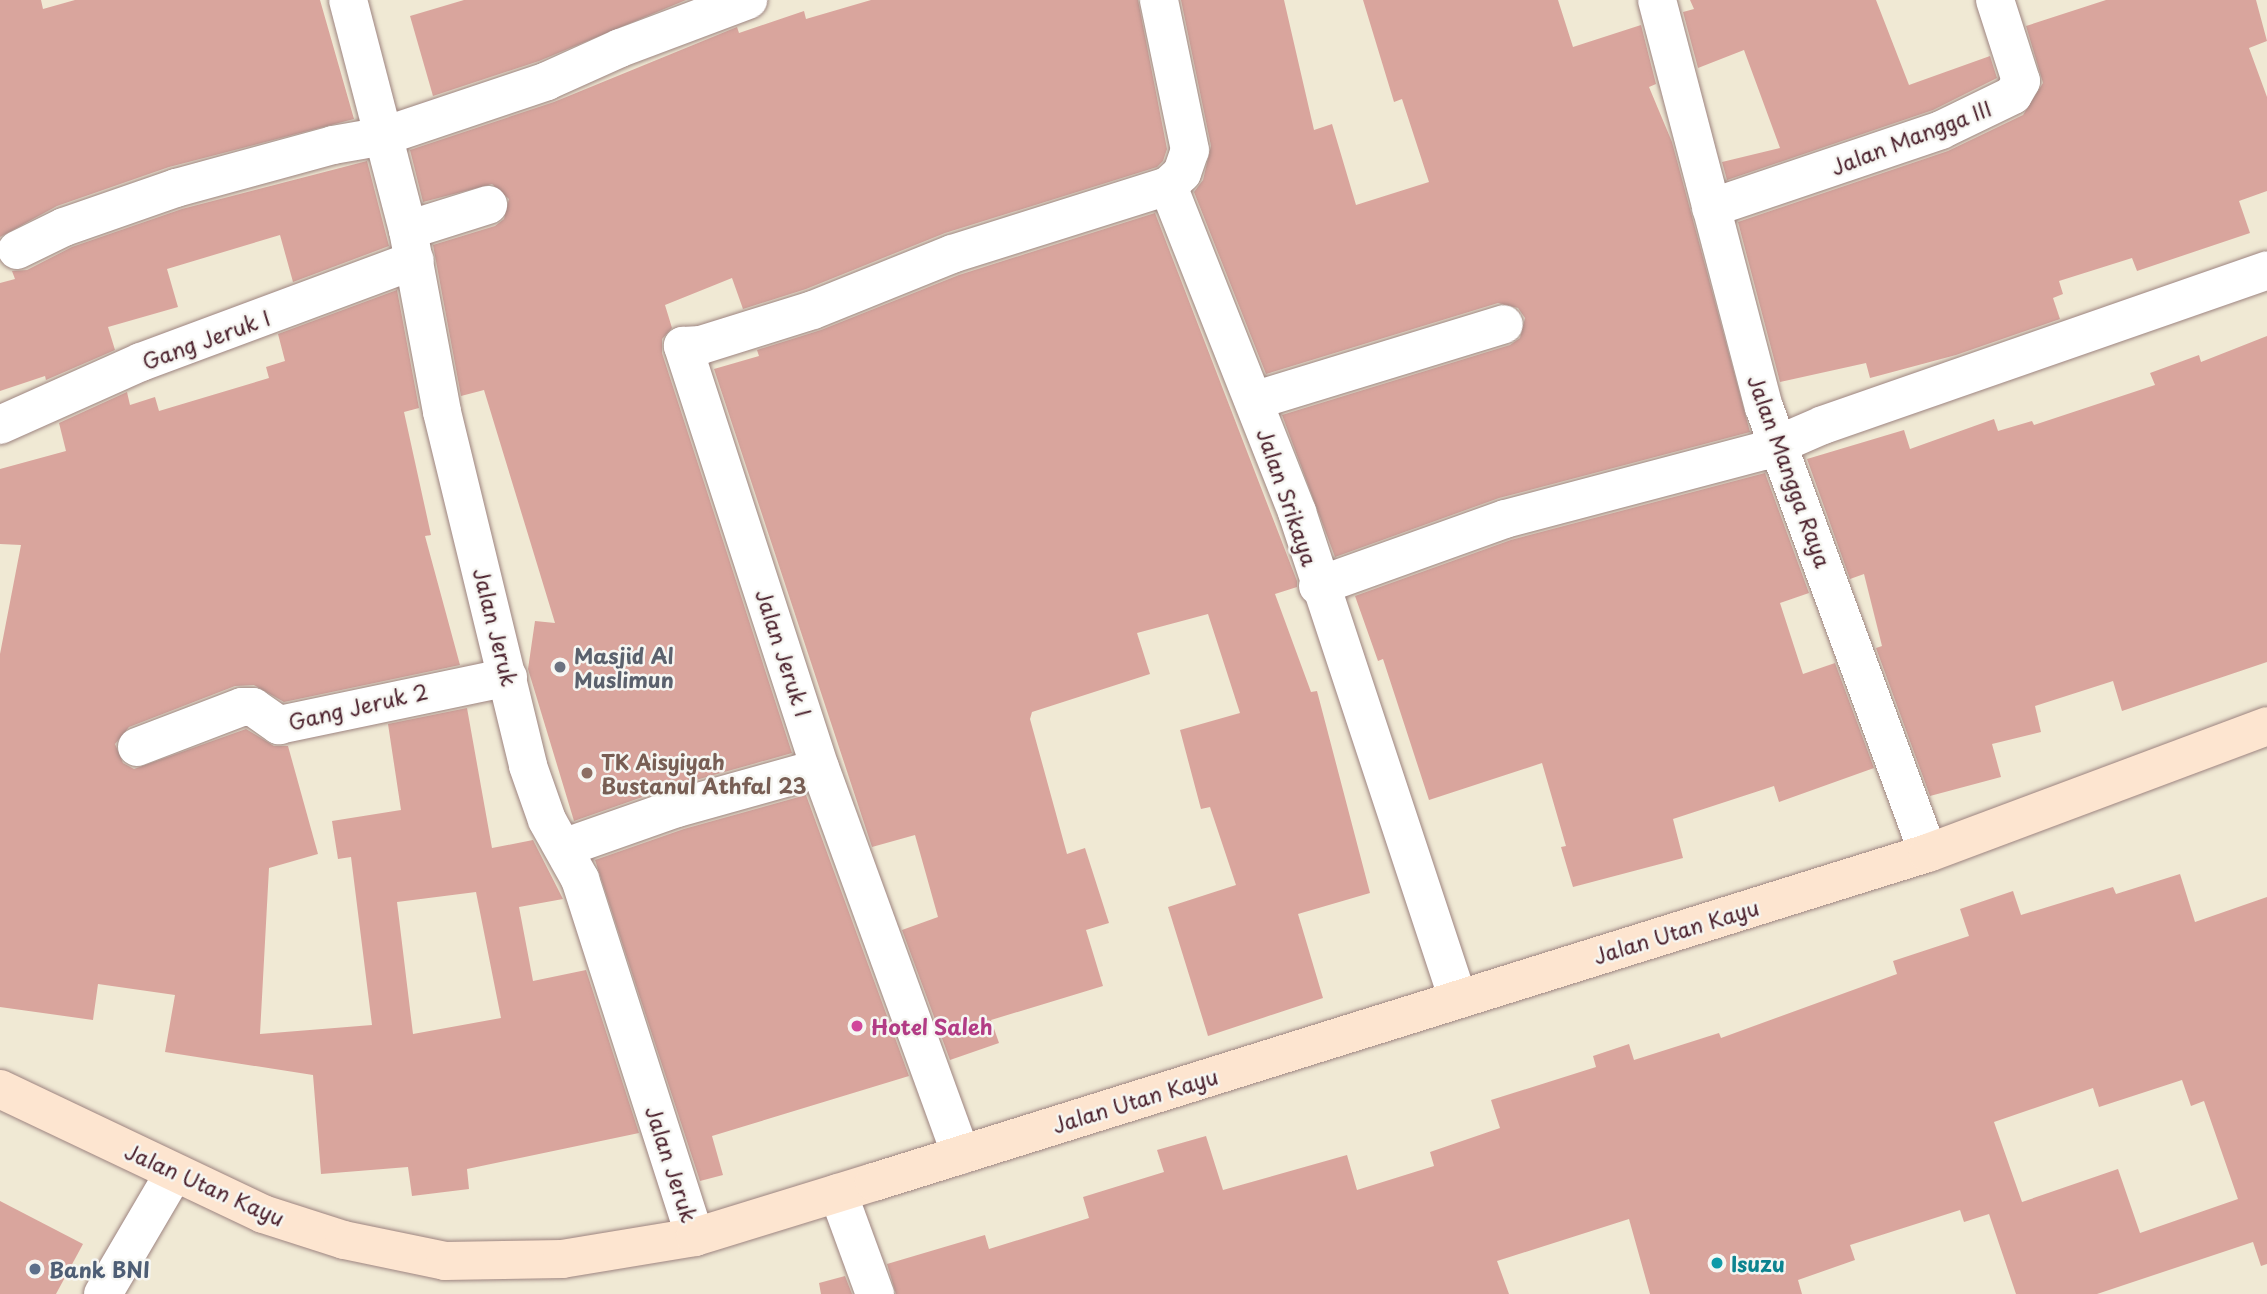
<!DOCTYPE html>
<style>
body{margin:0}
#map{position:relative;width:2267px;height:1294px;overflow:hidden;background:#f0e9d4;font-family:"Playpen Sans",sans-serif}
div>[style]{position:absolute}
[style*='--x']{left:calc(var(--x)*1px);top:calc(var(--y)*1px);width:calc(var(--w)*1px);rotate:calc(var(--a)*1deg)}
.building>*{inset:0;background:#d9a59d}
.roads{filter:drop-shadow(0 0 2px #9d8480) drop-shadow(0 0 2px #9d8480)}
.street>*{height:38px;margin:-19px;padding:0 19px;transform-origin:19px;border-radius:19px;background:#fff}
.secondary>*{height:38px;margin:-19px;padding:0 19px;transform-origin:19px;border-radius:19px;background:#fde5d0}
.dots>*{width:19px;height:19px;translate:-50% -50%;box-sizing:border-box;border:4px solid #f6f6f2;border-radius:50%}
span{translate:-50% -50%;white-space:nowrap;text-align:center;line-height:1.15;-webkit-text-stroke:5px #f6f6f2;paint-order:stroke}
.street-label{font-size:21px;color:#4a1f2b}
.worship-label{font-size:21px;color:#5b616d;font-weight:700}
.left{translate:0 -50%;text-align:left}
.education-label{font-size:21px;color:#785e54;font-weight:700}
.hotel-label{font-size:21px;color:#b23c85;font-weight:700}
.culture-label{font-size:21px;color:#0d838f;font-weight:700}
.service-label{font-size:21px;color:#4e5e75;font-weight:700}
</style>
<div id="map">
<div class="building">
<i style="clip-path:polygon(0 0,41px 0,43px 9px,75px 0,320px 0,354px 119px,169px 167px,57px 206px,0 237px)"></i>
<i style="clip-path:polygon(464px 0,686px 0,539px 61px,433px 96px,410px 16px)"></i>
<i style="clip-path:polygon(871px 0,1138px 0,1167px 149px,1163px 161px,1157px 167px,945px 233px,806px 289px,743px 309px,732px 278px,665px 305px,672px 328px,662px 339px,662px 353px,792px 753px,671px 787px,574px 821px,528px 669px,535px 621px,555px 623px,484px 390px,461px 396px,433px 245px,495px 226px,504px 219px,509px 199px,492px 184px,423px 202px,410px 150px,554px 102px,737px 27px,739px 33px,804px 11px,806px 19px)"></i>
<i style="clip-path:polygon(1181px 0,1284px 0,1314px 130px,1332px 124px,1356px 205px,1429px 182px,1402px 99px,1394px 102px,1363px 0,1558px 0,1573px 47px,1641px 25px,1656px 84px,1649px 87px,1672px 142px,1750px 432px,1499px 498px,1335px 557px,1282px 415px,1510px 345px,1520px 338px,1525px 318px,1518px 308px,1498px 303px,1266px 374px,1194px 192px,1203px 180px,1211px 146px)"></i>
<i style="clip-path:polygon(1690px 0,1876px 0,1909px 85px,1990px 56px,1997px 78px,1933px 110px,1727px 180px,1722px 162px,1780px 148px,1744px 50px,1698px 68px,1683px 12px,1694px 9px)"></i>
<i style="clip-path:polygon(2106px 0,2256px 0,2267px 41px,2249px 48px,2267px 97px,2267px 191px,2239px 201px,2250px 233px,2137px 271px,2132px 258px,2059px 281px,2063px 294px,2053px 298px,2060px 319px,1956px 355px,1870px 378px,1866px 363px,1780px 382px,1738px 222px,1948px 151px,2023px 115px,2043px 83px,2026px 26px)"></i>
<i style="clip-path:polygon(367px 161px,389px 246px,293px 282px,280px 235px,167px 269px,178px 307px,108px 327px,115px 350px,46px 380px,45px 376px,0 391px,0 283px,15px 279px,12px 271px,27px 270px,72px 247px,182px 209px)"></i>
<i style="clip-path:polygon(1155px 213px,1297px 581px,1297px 587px,1275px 594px,1311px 692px,1317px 691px,1370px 893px,1298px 914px,1323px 998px,1208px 1036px,1168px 907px,1236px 885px,1210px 807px,1201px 809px,1180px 730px,1240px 713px,1208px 614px,1137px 633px,1150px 674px,1032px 712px,1030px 719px,1067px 854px,1085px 848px,1109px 923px,1086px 930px,1103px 986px,991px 1020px,999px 1043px,950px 1060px,902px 930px,938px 917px,915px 835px,872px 847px,714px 369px,759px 356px,757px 350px,821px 330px,959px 275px)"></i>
<i style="clip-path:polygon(evenodd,397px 290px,419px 408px,404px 412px,431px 535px,425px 536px,460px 665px,284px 702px,254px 685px,235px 686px,129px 727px,115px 744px,123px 763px,134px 769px,246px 729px,274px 746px,288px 746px,318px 854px,269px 868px,260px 1034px,372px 1025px,351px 857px,338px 859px,332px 821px,401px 810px,388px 724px,467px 708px,492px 848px,533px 840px,563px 899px,519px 907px,533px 981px,586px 970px,639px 1133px,467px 1169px,469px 1189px,412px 1196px,408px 1167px,321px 1174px,313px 1075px,165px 1052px,175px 995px,98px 984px,93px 1020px,0 1007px,0 654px,21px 545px,0 544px,0 469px,66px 451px,59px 423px,127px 392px,130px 405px,155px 397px,159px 411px,269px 378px,266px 367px,285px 361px,278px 334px,397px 290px,476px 892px,501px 1018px,413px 1034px,397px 902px,476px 892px)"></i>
<i style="clip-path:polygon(2267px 336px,2267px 662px,2122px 711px,2113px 681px,2035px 706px,2041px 732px,1992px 744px,2001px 777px,1930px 796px,1876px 648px,1882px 646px,1864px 574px,1850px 579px,1807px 459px,1904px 430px,1910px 449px,1994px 419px,1998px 431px,2032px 421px,2034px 425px,2155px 385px,2150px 373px,2199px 355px,2201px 362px)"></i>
<i style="clip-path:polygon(1765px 473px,1809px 593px,1780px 603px,1803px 674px,1835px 663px,1874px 768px,1779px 802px,1774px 786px,1673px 819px,1683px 858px,1573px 887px,1561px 847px,1566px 846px,1542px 763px,1429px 800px,1383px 659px,1378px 661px,1355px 596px,1511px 540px)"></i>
<i style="clip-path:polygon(806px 795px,909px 1076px,712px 1136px,723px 1175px,700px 1181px,595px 860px,684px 829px)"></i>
<i style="clip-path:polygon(evenodd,2180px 874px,2195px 922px,2267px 897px,2267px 1264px,2261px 1266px,2253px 1242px,2097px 1294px,2016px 1294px,1989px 1214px,1964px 1222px,1960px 1210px,1850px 1245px,1855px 1260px,1798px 1280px,1802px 1294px,1650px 1294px,1629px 1219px,1497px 1261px,1509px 1294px,896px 1294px,887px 1264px,985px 1235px,989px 1249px,1089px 1218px,1083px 1197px,1164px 1172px,1157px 1150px,1206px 1136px,1223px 1190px,1347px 1155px,1357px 1190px,1434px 1166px,1430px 1152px,1500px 1128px,1491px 1100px,1596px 1067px,1593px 1056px,1629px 1044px,1634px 1060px,1719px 1033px,1721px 1038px,1897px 974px,1893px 961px,1969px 936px,1960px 909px,2013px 891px,2021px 915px,2113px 887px,2116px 894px,2180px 874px,2182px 1080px,2191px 1106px,2204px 1101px,2238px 1199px,2140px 1233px,2118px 1169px,2022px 1202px,1994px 1122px,2093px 1088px,2099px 1107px,2182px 1080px)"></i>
<i style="clip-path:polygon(0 1201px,83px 1244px,56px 1294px,0 1294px)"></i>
<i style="clip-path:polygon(845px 1276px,852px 1294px,821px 1294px,819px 1283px)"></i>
</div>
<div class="roads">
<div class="street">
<i style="--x:348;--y:0;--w:238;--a:75.4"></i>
<i style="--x:408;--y:230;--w:185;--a:79.4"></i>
<i style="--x:442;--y:412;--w:364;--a:76.3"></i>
<i style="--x:528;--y:766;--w:57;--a:70.6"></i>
<i style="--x:547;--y:820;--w:68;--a:60.8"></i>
<i style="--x:580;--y:879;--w:376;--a:72.2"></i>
<i style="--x:1657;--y:0;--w:421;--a:75.3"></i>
<i style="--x:1764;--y:407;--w:475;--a:69.8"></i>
<i style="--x:1168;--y:186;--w:351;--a:68.4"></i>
<i style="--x:1297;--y:512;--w:513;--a:71.71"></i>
<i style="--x:1711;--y:208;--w:243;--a:-18.7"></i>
<i style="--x:1941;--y:130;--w:80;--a:-25.9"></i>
<i style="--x:2013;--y:95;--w:16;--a:-60"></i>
<i style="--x:2021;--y:81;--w:85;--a:-107.8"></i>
<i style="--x:408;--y:230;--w:84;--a:-17.4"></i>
<i style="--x:17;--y:250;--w:52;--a:-26.1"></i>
<i style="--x:64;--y:227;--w:119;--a:-19.2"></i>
<i style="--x:176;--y:188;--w:163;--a:-15.3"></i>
<i style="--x:333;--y:145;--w:52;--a:-10"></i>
<i style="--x:384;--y:136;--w:172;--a:-18.6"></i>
<i style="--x:547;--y:81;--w:80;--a:-24.3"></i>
<i style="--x:620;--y:48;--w:137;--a:-20.6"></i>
<i style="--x:1256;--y:400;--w:259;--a:-17"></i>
<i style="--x:0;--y:425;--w:154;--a:-24.1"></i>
<i style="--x:141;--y:362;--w:292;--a:-20.4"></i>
<i style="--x:1318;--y:586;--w:199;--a:-19.7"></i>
<i style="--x:1505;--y:519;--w:267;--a:-14.8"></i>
<i style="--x:1763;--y:451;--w:65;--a:-23.4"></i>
<i style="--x:1823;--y:425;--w:470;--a:-19.2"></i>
<i style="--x:137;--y:747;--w:112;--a:-20.9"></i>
<i style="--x:242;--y:707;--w:11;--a:0"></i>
<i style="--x:253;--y:707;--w:32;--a:35"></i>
<i style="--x:279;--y:725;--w:234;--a:-11.8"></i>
<i style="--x:566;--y:847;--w:118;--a:-19.4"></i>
<i style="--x:677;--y:808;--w:148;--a:-15.6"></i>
<i style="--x:961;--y:1155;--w:412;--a:-110"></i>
<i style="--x:820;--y:768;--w:444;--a:-108"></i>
<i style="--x:683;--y:346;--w:18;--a:-3"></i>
<i style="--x:701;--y:345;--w:117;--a:-17.4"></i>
<i style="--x:813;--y:310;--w:150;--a:-21.9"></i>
<i style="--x:952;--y:254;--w:226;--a:-17.5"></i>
<i style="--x:1168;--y:186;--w:19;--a:-43"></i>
<i style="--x:1182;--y:173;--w:24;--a:-71"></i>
<i style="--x:1190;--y:150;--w:153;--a:-101.7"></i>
<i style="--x:838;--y:1193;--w:108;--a:69.9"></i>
<i style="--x:103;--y:1294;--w:140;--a:-59.6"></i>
</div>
<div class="secondary">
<i style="--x:0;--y:1089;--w:291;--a:25.4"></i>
<i style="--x:263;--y:1214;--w:85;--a:17.8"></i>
<i style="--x:344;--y:1240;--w:103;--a:11.7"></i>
<i style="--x:445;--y:1261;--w:117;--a:-1"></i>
<i style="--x:562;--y:1259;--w:135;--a:-9.4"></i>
<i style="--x:695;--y:1237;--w:187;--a:-17.1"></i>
<i style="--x:874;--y:1182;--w:1104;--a:-17.34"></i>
<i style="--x:1928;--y:853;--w:362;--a:-20.5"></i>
</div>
</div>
<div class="dots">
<i style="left:560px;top:667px;background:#6b7280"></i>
<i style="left:587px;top:773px;background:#8d6e63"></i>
<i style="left:857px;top:1026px;background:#d1479c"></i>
<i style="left:1717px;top:1263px;background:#0f9aa8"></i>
<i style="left:35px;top:1269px;background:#5c6f8a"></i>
</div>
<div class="street-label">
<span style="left:1911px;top:137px;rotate:-21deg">Jalan Mangga III</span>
<span style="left:206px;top:339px;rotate:-20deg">Gang Jeruk I</span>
<span style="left:1790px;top:471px;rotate:70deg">Jalan Mangga Raya</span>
<span style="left:1288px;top:497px;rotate:71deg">Jalan Srikaya</span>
<span style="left:496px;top:627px;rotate:76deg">Jalan Jeruk</span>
<span style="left:784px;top:653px;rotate:72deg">Jalan Jeruk I</span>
<span style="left:358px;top:706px;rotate:-13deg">Gang Jeruk 2</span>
<span style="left:1676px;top:931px;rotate:-17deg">Jalan Utan Kayu</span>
<span style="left:1135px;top:1100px;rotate:-17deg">Jalan Utan Kayu</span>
<span style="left:672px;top:1164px;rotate:72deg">Jalan Jeruk</span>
<span style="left:205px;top:1184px;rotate:24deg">Jalan Utan Kayu</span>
</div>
<div class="worship-label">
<span class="left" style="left:574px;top:667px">Masjid Al<br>Muslimun</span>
</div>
<div class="education-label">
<span class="left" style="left:601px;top:773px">TK Aisyiyah<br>Bustanul Athfal 23</span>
</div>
<div class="hotel-label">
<span class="left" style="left:871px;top:1026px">Hotel Saleh</span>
</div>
<div class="culture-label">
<span class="left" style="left:1731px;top:1263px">Isuzu</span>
</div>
<div class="service-label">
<span class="left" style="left:49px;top:1269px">Bank BNI</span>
</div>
</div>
